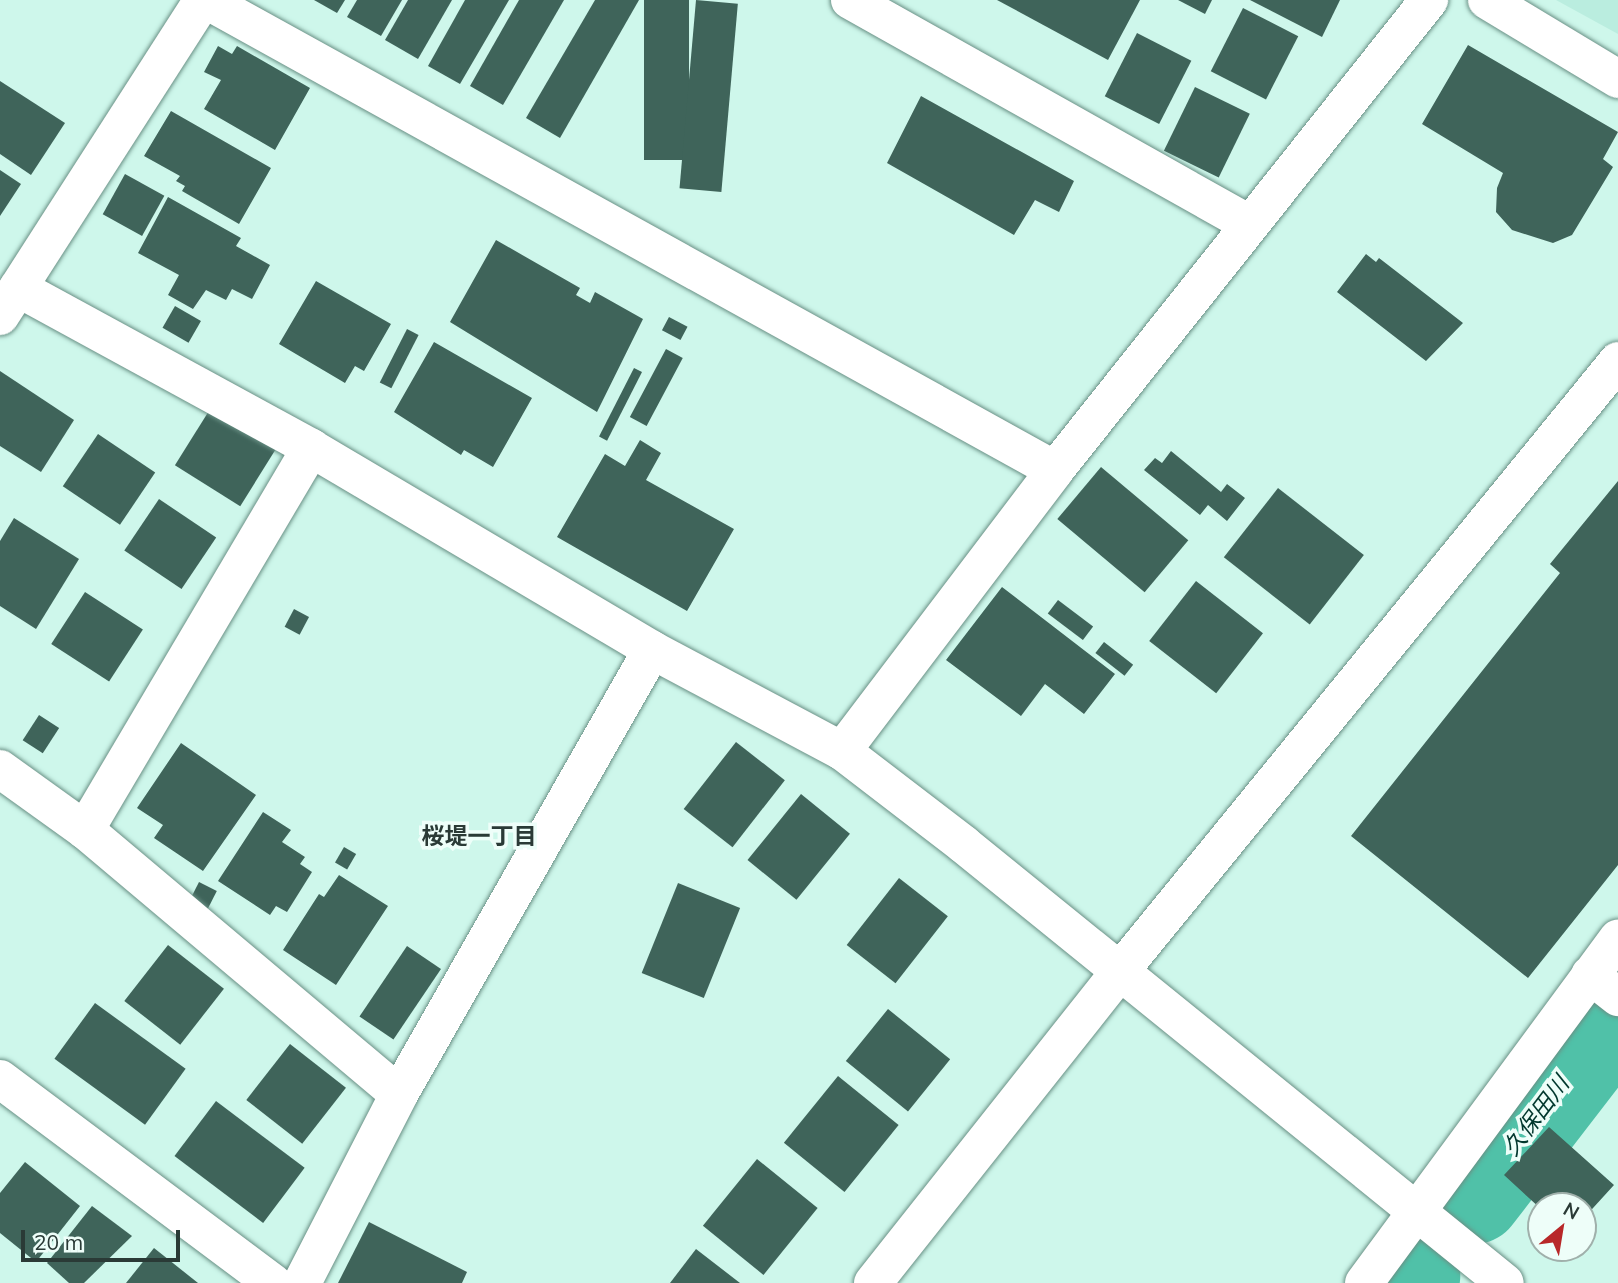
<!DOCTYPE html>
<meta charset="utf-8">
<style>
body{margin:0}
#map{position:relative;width:1618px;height:1283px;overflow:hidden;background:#cef7eb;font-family:Mulish,"Noto Sans JP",sans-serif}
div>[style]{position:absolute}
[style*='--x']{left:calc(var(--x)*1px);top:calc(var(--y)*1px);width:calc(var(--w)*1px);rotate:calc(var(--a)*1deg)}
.built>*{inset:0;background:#baeddf}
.river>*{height:96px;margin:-48px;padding:0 48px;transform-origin:48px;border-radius:48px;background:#50c1a8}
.building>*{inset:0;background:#3f645a;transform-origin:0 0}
.roads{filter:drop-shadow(0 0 2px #699085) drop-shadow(0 0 2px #699085)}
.minor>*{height:38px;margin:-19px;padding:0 19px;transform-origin:19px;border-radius:19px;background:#fff}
.tertiary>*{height:38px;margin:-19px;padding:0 19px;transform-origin:19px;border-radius:19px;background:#fff}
span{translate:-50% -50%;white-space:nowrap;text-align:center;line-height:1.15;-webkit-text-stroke:7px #eefef9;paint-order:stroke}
.neighbourhood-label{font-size:23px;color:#2a3a36;font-weight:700}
.water-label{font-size:23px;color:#02382e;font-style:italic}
.north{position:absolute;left:1527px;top:1192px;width:70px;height:70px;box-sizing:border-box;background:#eefef9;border:2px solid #a0b0ab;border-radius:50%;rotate:30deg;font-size:19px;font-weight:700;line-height:28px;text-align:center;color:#2a3a36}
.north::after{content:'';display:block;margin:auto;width:24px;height:32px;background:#b82829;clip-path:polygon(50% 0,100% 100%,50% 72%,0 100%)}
.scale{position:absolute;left:21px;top:1230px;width:159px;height:32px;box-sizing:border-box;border:4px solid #2a3a36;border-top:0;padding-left:9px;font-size:21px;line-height:24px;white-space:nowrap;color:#2a3a36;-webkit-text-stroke:5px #eefef9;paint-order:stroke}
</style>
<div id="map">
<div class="built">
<i style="clip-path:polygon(1556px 0,1618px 0,1618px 34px)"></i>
</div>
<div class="river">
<i style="--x:1474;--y:1196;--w:202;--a:-52.4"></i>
<i style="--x:1407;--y:1283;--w:9;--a:-54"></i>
</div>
<div class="building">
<i style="clip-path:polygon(314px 0,345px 0,337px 13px)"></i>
<i style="clip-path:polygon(357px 0,402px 0,381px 36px,347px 17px)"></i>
<i style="clip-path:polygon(408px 0,452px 0,418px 59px,385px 40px)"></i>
<i style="clip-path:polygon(465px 0,509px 0,460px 84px,428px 66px)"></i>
<i style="clip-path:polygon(519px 0,564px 0,503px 105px,470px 86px)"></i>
<i style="clip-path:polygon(595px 0,639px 0,560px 138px,526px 118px)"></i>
<i style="left:644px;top:0;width:45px;height:160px"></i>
<i style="left:696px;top:0;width:42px;height:189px;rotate:5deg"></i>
<i style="clip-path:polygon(997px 0,1140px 0,1108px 60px)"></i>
<i style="clip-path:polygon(1178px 0,1212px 0,1205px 14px)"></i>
<i style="clip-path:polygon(1250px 0,1340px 0,1322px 37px)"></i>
<i style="left:1243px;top:8px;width:62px;height:71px;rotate:27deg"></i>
<i style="left:1137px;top:33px;width:61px;height:71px;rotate:27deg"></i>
<i style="clip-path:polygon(1468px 45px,1618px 132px,1603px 159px,1613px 167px,1572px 235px,1553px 243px,1512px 230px,1496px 212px,1497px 188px,1503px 173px,1422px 124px)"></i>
<i style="clip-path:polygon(218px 46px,232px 54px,237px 46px,310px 88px,275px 150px,204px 109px,221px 80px,204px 72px)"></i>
<i style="clip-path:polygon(0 81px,65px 123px,31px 175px,0 154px)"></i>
<i style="left:1195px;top:87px;width:61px;height:71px;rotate:26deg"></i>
<i style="clip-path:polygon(921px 96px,1074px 181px,1059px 212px,1035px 200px,1014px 235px,887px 163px)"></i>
<i style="clip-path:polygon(171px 111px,271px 168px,239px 224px,182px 191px,185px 186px,176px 181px,180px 176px,144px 156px)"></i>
<i style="clip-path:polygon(0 170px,21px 184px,0 216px)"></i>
<i style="left:125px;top:174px;width:45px;height:46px;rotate:29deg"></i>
<i style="clip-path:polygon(168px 197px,241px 238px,236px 246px,270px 265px,252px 299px,232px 289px,226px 300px,206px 290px,193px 309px,168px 295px,179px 275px,138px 253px)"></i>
<i style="clip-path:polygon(496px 240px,580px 288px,576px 295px,590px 303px,595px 292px,643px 319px,597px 412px,450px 322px)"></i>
<i style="clip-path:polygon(1366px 254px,1376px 262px,1379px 258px,1463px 323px,1426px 361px,1337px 292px)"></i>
<i style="clip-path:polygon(316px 281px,391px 324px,364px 371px,355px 366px,345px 383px,279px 344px)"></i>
<i style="left:175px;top:306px;width:30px;height:25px;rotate:30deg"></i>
<i style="left:669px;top:317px;width:21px;height:15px;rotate:28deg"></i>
<i style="left:407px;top:329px;width:13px;height:60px;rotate:27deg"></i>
<i style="clip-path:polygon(434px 342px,532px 398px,493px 467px,464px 450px,461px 455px,394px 412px)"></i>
<i style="left:666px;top:349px;width:19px;height:77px;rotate:28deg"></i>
<i style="left:634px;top:368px;width:9px;height:77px;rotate:27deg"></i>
<i style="clip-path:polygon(0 371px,74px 420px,41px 472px,0 446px)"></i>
<i style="left:212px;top:406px;width:77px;height:70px;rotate:32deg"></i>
<i style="left:98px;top:434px;width:69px;height:63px;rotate:34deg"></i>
<i style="clip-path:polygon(640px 440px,661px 453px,646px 480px,734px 529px,687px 611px,557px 537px,605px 454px,625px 466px)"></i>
<i style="clip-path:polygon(1171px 451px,1221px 492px,1227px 484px,1245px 498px,1227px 521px,1208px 505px,1200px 515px,1144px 470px,1155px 458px,1162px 463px)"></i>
<i style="left:1101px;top:467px;width:114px;height:68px;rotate:40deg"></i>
<i style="clip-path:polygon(1618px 481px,1618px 865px,1528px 978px,1351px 836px,1560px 573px,1550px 564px)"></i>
<i style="left:1278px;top:488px;width:109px;height:88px;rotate:38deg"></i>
<i style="left:159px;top:499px;width:69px;height:62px;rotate:34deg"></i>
<i style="clip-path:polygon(14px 518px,79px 559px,36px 629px,0 606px,0 541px)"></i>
<i style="left:1196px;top:581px;width:85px;height:76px;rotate:38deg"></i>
<i style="clip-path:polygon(1002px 587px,1115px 674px,1084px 714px,1045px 684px,1021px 716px,946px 660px)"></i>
<i style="left:85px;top:592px;width:69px;height:62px;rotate:33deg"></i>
<i style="left:1058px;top:600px;width:44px;height:17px;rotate:37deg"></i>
<i style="left:294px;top:609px;width:17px;height:20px;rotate:28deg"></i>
<i style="left:1104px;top:642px;width:37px;height:14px;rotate:38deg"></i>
<i style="left:39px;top:715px;width:24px;height:30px;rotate:33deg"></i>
<i style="left:736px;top:742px;width:62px;height:85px;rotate:38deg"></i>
<i style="clip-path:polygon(181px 743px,256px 795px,203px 871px,154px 838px,163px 825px,137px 808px)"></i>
<i style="left:801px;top:794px;width:63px;height:85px;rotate:39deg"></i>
<i style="clip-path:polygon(263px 812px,291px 830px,282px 842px,305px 857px,300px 864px,312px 872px,287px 912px,276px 906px,270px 915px,218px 881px)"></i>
<i style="left:344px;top:847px;width:14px;height:18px;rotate:30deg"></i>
<i style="clip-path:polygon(339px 875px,388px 906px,336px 985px,283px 950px,319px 894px,324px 897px)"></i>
<i style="left:899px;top:878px;width:62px;height:85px;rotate:38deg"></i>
<i style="left:199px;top:882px;width:20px;height:24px;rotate:27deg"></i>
<i style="left:678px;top:883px;width:67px;height:97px;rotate:22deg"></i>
<i style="left:168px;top:945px;width:71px;height:71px;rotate:38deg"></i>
<i style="left:407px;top:946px;width:41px;height:85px;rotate:34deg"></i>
<i style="left:95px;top:1003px;width:112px;height:69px;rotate:36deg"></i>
<i style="left:888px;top:1009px;width:80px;height:67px;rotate:39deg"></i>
<i style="left:290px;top:1044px;width:71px;height:71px;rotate:38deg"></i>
<i style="left:838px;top:1076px;width:78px;height:86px;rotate:39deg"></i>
<i style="left:216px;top:1101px;width:111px;height:69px;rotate:37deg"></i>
<i style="clip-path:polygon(1549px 1127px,1614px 1185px,1583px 1219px,1583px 1206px,1541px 1209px,1504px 1175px)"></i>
<i style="left:757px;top:1159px;width:78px;height:86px;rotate:39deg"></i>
<i style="clip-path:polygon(25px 1162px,80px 1206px,36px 1262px,0 1233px,0 1193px)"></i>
<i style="clip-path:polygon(92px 1206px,132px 1236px,84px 1283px,69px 1283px,47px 1263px)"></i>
<i style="clip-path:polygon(369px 1222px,467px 1272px,462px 1283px,338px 1283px)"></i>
<i style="clip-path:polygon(154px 1248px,198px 1283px,126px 1283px)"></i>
<i style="clip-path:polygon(696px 1249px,740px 1283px,670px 1283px)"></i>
</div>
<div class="roads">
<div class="minor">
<i style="--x:206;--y:0;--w:970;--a:28.97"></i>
<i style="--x:850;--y:0;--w:458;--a:29.3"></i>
<i style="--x:18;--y:288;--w:334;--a:28.6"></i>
<i style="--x:311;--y:448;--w:396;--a:30.6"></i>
<i style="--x:652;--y:650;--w:215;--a:28"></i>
<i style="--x:842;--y:751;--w:153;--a:37.5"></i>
<i style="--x:963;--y:844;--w:697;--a:39.01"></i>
<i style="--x:0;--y:316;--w:376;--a:-57.3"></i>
<i style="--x:842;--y:751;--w:353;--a:-52.8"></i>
<i style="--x:1055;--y:470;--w:601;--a:-51.49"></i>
<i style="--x:0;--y:769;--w:105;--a:35.7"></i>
<i style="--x:85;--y:830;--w:410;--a:40.1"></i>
<i style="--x:85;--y:830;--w:444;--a:-59.4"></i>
<i style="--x:1590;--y:975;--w:36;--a:38"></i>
<i style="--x:0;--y:1079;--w:341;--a:36.8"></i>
<i style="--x:302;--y:1283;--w:212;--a:-62.8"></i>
<i style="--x:399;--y:1094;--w:511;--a:-60.32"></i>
<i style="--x:1364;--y:1283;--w:428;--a:-53.6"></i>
</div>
<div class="tertiary">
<i style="--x:1487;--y:0;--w:153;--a:31.1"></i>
<i style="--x:873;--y:1283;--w:399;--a:-51.6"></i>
<i style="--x:1121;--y:970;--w:786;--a:-50.78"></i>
</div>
</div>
<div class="neighbourhood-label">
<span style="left:479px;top:836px">桜堤一丁目</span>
</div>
<div class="water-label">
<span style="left:1536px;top:1116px;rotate:-53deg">久保田川</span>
</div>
<div class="north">N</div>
<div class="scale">20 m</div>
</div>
